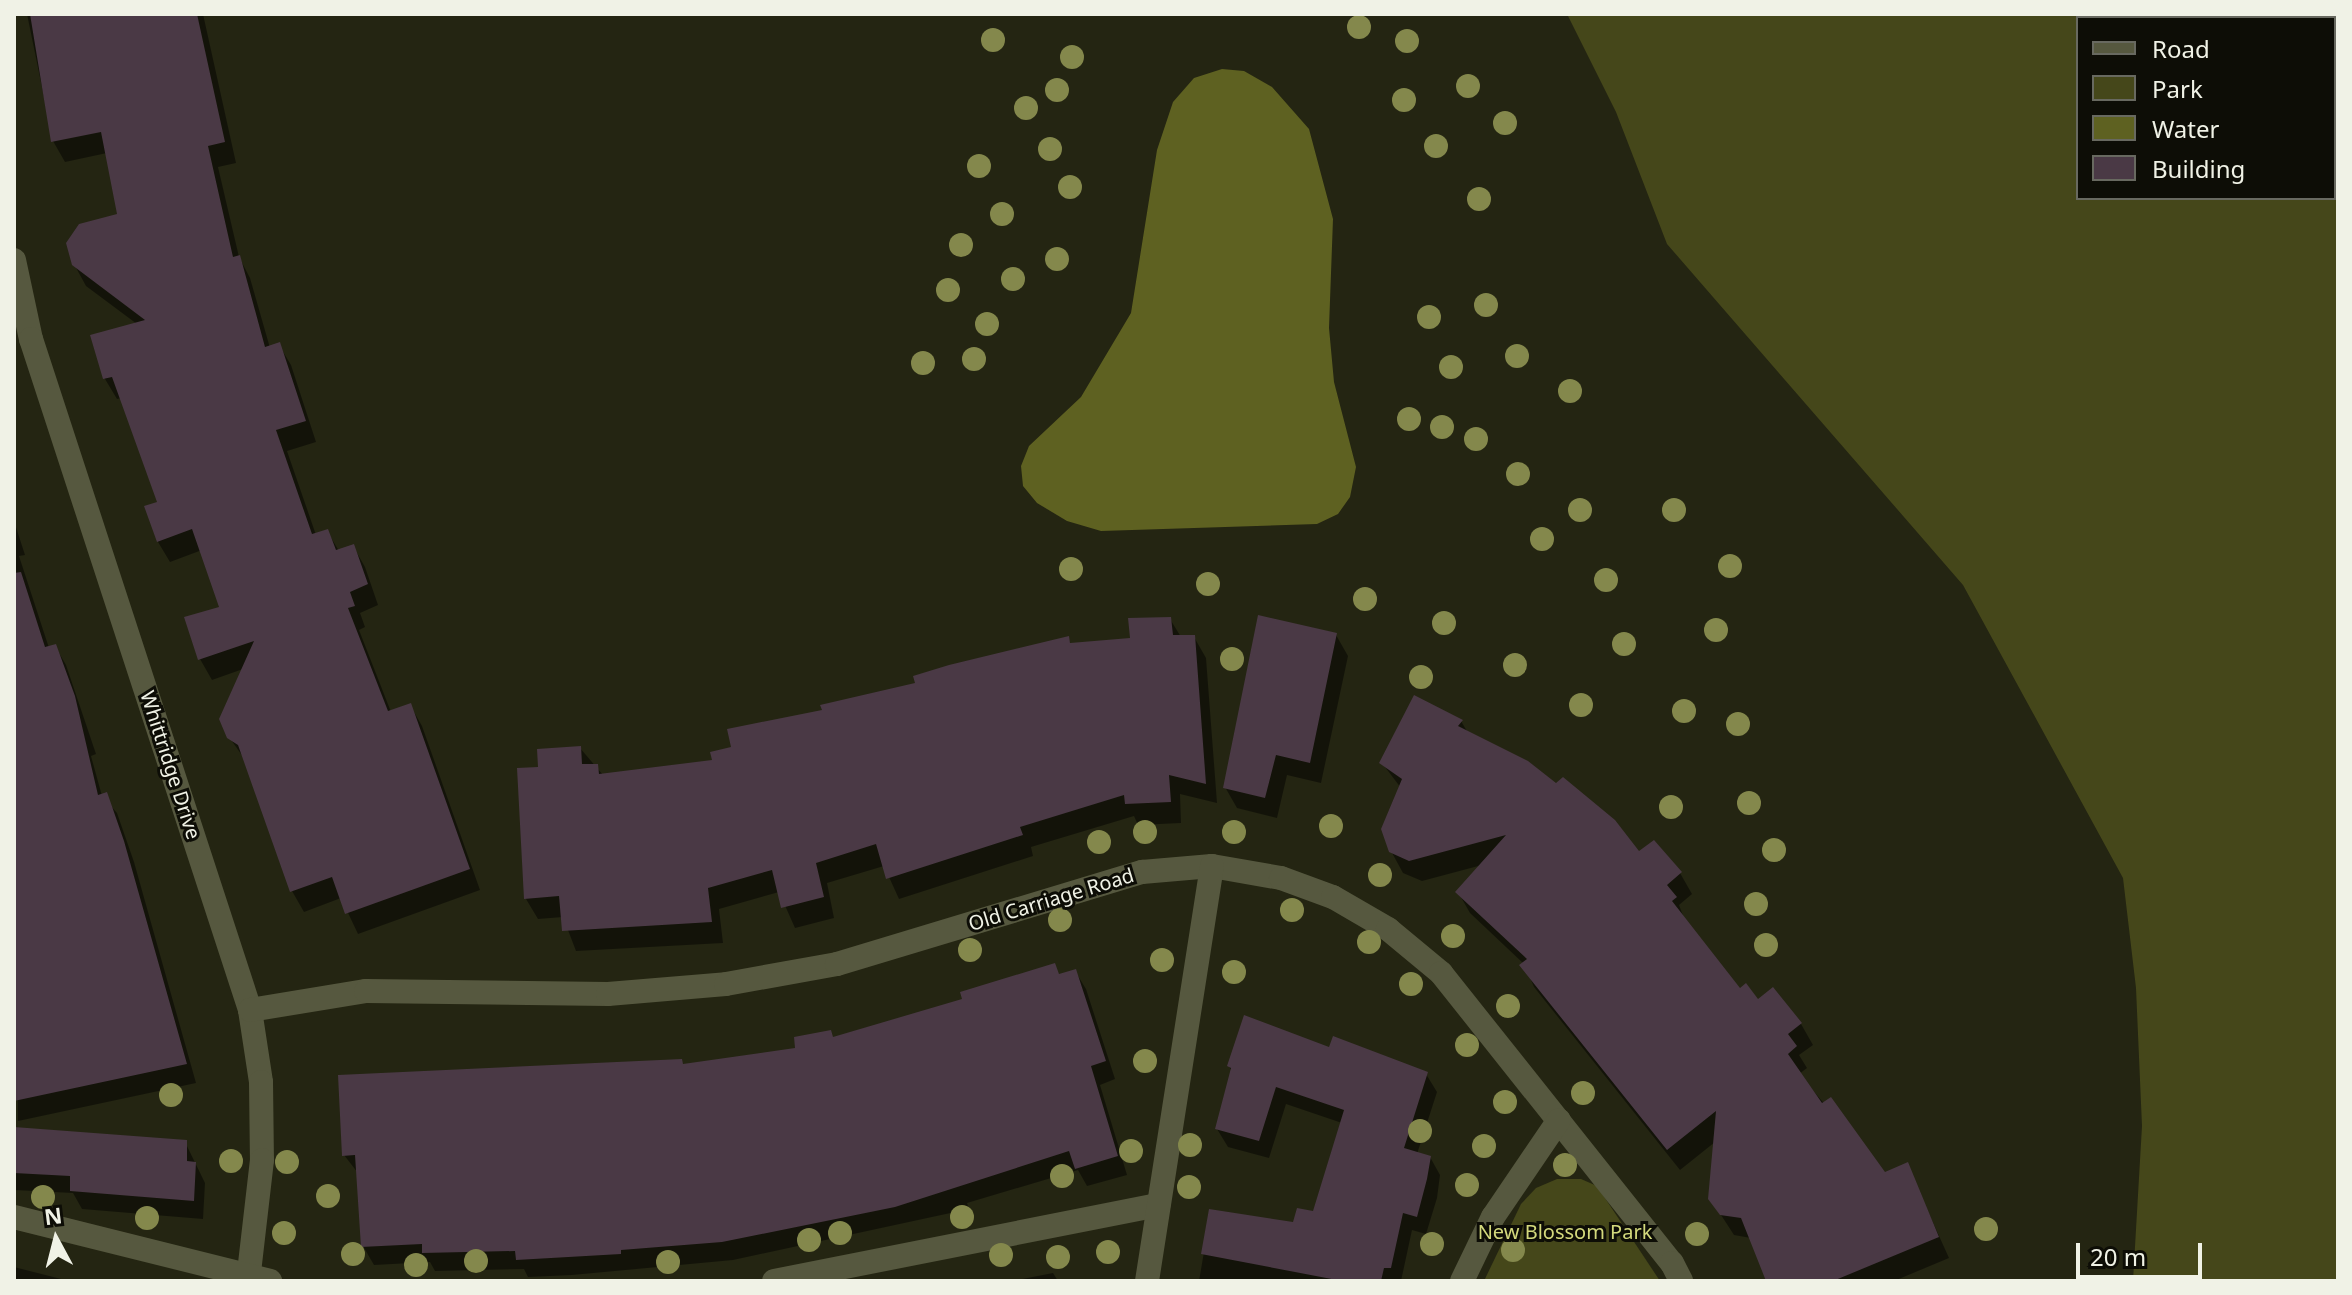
<!DOCTYPE html>
<style>
body{margin:0}
#map{position:relative;width:2352px;height:1295px;overflow:hidden;background:#242512;font-family:"Noto Sans",sans-serif}
div>[style]{position:absolute}
[style*='--x']{left:calc(var(--x)*1px);top:calc(var(--y)*1px);width:calc(var(--w)*1px);rotate:calc(var(--a)*1deg)}
.green>*{inset:0;background:#45471a}
.water>*{inset:0;background:#5e6121}
.shadow>*{inset:0;background:#0007}
.building>*{inset:0;background:#4a3945}
.minor>*{height:24px;margin:-12px;padding:0 12px;transform-origin:12px;border-radius:12px;background:#56583f}
.trees>*{width:24px;height:24px;margin:-12px;border-radius:50%;background:#84884c}
span{translate:-50% -50%;white-space:nowrap;text-align:center;line-height:1.15;-webkit-text-stroke:6px #0d0d06;paint-order:stroke}
.street-label{font-size:20px;color:#f0f2e6}
.park-label{font-size:20px;color:#d3d97c}
.frame{position:absolute;inset:0;border:16px solid #f0f2e6;pointer-events:none}
.legend{position:absolute;left:2076px;top:16px;width:260px;height:184px;box-sizing:border-box;background:#0d0d06;border:2px solid #686960;margin:0;padding:10px 14px;list-style:none;font-size:24px;color:#f0f2e6}
.legend li{display:flex;align-items:center;gap:16px;height:40px}
.legend b{width:40px;border:2px solid #686960}
.north{position:absolute;left:16px;top:1199px;width:80px;height:80px;-webkit-text-stroke:6px #0d0d06;paint-order:stroke;rotate:353deg;font-size:22px;font-weight:700;line-height:32px;text-align:center;color:#f0f2e6}
.north::after{content:'';display:block;margin:auto;width:28px;height:36px;background:#f0f2e6;clip-path:polygon(50% 0,100% 100%,50% 72%,0 100%)}
.scale{position:absolute;left:2076px;top:1243px;width:126px;height:36px;box-sizing:border-box;border:4px solid #f0f2e6;border-top:0;padding-left:10px;font-size:24px;line-height:28px;white-space:nowrap;color:#f0f2e6;-webkit-text-stroke:6px #0d0d06;paint-order:stroke}
</style>
<div id="map">
<div class="green">
<i style="clip-path:polygon(evenodd,1567px 14px,2338px 14px,2338px 1281px,2133px 1281px,2142px 1126px,2136px 988px,2123px 878px,1963px 585px,1667px 244px,1616px 112px,1567px 14px,2078px 18px,2334px 18px,2334px 198px,2078px 198px,2078px 18px)"></i>
<i style="clip-path:polygon(1557px 1179px,1581px 1179px,1597px 1186px,1660px 1281px,1484px 1281px,1521px 1204px,1536px 1188px)"></i>
</div>
<div class="water">
<i style="clip-path:polygon(1222px 69px,1244px 71px,1272px 87px,1309px 129px,1333px 219px,1329px 328px,1334px 382px,1356px 467px,1350px 497px,1338px 514px,1317px 524px,1101px 531px,1067px 521px,1037px 503px,1023px 486px,1021px 466px,1029px 446px,1081px 397px,1131px 313px,1157px 150px,1173px 102px,1194px 78px)"></i>
</div>
<div class="shadow">
<i style="clip-path:polygon(27px 14px,203px 14px,236px 163px,218px 167px,239px 257px,250px 278px,270px 348px,279px 345px,291px 365px,316px 442px,287px 451px,316px 535px,327px 531px,339px 551px,353px 546px,365px 567px,378px 605px,360px 613px,365px 627px,359px 630px,391px 712px,410px 705px,422px 726px,480px 890px,358px 934px,341px 898px,304px 912px,292px 891px,246px 761px,229px 737px,243px 669px,212px 680px,200px 659px,222px 608px,202px 550px,170px 562px,158px 542px,147px 507px,159px 503px,122px 398px,117px 399px,105px 379px,93px 337px,137px 324px,86px 286px,74px 264px,120px 215px,107px 153px,65px 162px,53px 141px)"></i>
<i style="clip-path:polygon(14px 521px,25px 555px,19px 556px,49px 648px,55px 646px,66px 665px,96px 754px,91px 756px,102px 796px,117px 813px,134px 862px,196px 1083px,18px 1121px)"></i>
<i style="clip-path:polygon(1170px 619px,1181px 637px,1194px 637px,1206px 658px,1217px 803px,1180px 794px,1181px 823px,1138px 825px,1134px 816px,1031px 847px,1033px 856px,899px 899px,884px 866px,827px 883px,834px 918px,795px 928px,779px 892px,719px 909px,723px 943px,576px 951px,563px 917px,538px 919px,526px 899px,540px 769px,580px 748px,603px 775px,714px 762px,824px 712px,1068px 638px,1071px 645px,1132px 640px)"></i>
<i style="clip-path:polygon(1336px 635px,1348px 656px,1321px 783px,1287px 775px,1277px 818px,1237px 808px,1225px 787px)"></i>
<i style="clip-path:polygon(1461px 721px,1468px 733px,1639px 853px,1680px 873px,1692px 894px,1679px 905px,1685px 921px,1740px 991px,1758px 1002px,1773px 990px,1801px 1024px,1813px 1045px,1799px 1055px,1807px 1068px,1799px 1074px,1884px 1174px,1907px 1165px,1949px 1258px,1894px 1281px,1768px 1281px,1751px 1238px,1734px 1235px,1710px 1198px,1715px 1142px,1680px 1170px,1534px 987px,1524px 964px,1470px 913px,1458px 892px,1482px 865px,1422px 881px,1403px 873px,1391px 851px,1401px 788px,1382px 763px)"></i>
<i style="clip-path:polygon(1054px 966px,1060px 976px,1075px 971px,1086px 989px,1115px 1079px,1100px 1085px,1127px 1175px,1087px 1186px,1078px 1170px,967px 1203px,969px 1209px,733px 1260px,572px 1275px,528px 1277px,524px 1269px,435px 1271px,430px 1262px,374px 1265px,363px 1246px,358px 1173px,344px 1155px,684px 1066px,798px 1049px,965px 1000px)"></i>
<i style="clip-path:polygon(1330px 1050px,1426px 1074px,1437px 1092px,1417px 1154px,1430px 1157px,1440px 1175px,1437px 1198px,1426px 1234px,1412px 1230px,1401px 1281px,1199px 1281px,1211px 1211px,1295px 1224px,1314px 1213px,1342px 1123px,1286px 1104px,1269px 1158px,1228px 1147px,1217px 1129px,1232px 1072px,1229px 1066px)"></i>
<i style="clip-path:polygon(14px 1129px,185px 1142px,205px 1183px,203px 1219px,82px 1209px,73px 1193px,14px 1190px)"></i>
<i style="clip-path:polygon(14px 1267px,69px 1281px,14px 1281px)"></i>
<i style="clip-path:polygon(1053px 1273px,1058px 1281px,1012px 1281px)"></i>
</div>
<div class="building">
<i style="clip-path:polygon(30px 14px,197px 14px,225px 142px,208px 146px,233px 257px,240px 255px,265px 347px,280px 342px,306px 421px,276px 430px,312px 534px,328px 529px,336px 550px,354px 544px,368px 584px,350px 592px,355px 606px,348px 608px,388px 711px,411px 703px,470px 869px,345px 914px,332px 877px,290px 892px,238px 745px,227px 738px,219px 719px,254px 641px,198px 660px,184px 617px,219px 607px,192px 529px,157px 542px,144px 506px,157px 502px,112px 377px,103px 379px,90px 335px,145px 320px,72px 265px,66px 243px,79px 224px,117px 214px,101px 132px,51px 142px)"></i>
<i style="clip-path:polygon(21px 572px,45px 647px,56px 644px,75px 696px,98px 795px,107px 792px,124px 841px,187px 1064px,14px 1101px,14px 573px)"></i>
<i style="clip-path:polygon(1258px 615px,1337px 633px,1310px 763px,1276px 755px,1265px 798px,1223px 788px)"></i>
<i style="clip-path:polygon(1171px 617px,1173px 635px,1195px 635px,1206px 784px,1169px 775px,1171px 802px,1125px 804px,1124px 795px,1020px 827px,1023px 835px,886px 879px,876px 844px,816px 863px,824px 897px,781px 908px,772px 870px,708px 888px,712px 922px,562px 931px,559px 896px,524px 899px,517px 768px,538px 767px,537px 749px,581px 746px,582px 764px,598px 764px,599px 774px,712px 760px,710px 752px,731px 747px,727px 729px,822px 710px,820px 705px,915px 683px,913px 676px,949px 665px,1069px 636px,1070px 643px,1130px 638px,1128px 618px)"></i>
<i style="clip-path:polygon(1414px 695px,1463px 720px,1458px 726px,1528px 761px,1556px 783px,1563px 777px,1615px 820px,1639px 851px,1654px 840px,1682px 872px,1667px 885px,1677px 897px,1672px 901px,1740px 988px,1746px 983px,1758px 999px,1773px 987px,1802px 1023px,1788px 1034px,1797px 1046px,1788px 1054px,1822px 1103px,1831px 1097px,1885px 1172px,1908px 1162px,1939px 1237px,1833px 1281px,1766px 1281px,1741px 1218px,1720px 1215px,1708px 1199px,1716px 1111px,1667px 1150px,1519px 965px,1527px 959px,1455px 892px,1506px 835px,1409px 861px,1389px 852px,1381px 829px,1402px 779px,1379px 763px)"></i>
<i style="clip-path:polygon(1055px 963px,1059px 974px,1076px 969px,1106px 1061px,1091px 1066px,1118px 1156px,1075px 1169px,1069px 1151px,895px 1207px,722px 1242px,621px 1250px,621px 1254px,516px 1260px,515px 1251px,422px 1253px,422px 1244px,361px 1247px,355px 1155px,342px 1156px,338px 1075px,682px 1059px,683px 1064px,795px 1048px,794px 1037px,831px 1030px,833px 1037px,962px 999px,960px 992px)"></i>
<i style="clip-path:polygon(1244px 1015px,1329px 1047px,1333px 1036px,1428px 1072px,1404px 1148px,1431px 1156px,1427px 1179px,1417px 1217px,1403px 1213px,1391px 1268px,1384px 1268px,1381px 1281px,1342px 1281px,1201px 1254px,1209px 1209px,1293px 1222px,1297px 1208px,1313px 1211px,1344px 1110px,1276px 1087px,1259px 1141px,1215px 1129px,1231px 1068px,1227px 1066px)"></i>
<i style="clip-path:polygon(14px 1127px,187px 1140px,187px 1161px,196px 1162px,194px 1201px,70px 1191px,70px 1176px,14px 1173px)"></i>
</div>
<div class="minor">
<i style="--x:14;--y:260;--w:81;--a:77.9"></i>
<i style="--x:31;--y:339;--w:706;--a:71.92"></i>
<i style="--x:250;--y:1010;--w:73;--a:81.3"></i>
<i style="--x:261;--y:1082;--w:78;--a:89.3"></i>
<i style="--x:262;--y:1160;--w:122;--a:96.6"></i>
<i style="--x:250;--y:1010;--w:118;--a:-9.3"></i>
<i style="--x:366;--y:991;--w:242;--a:0.7"></i>
<i style="--x:608;--y:994;--w:118;--a:-4.8"></i>
<i style="--x:726;--y:984;--w:113;--a:-10.2"></i>
<i style="--x:837;--y:964;--w:319;--a:-16.8"></i>
<i style="--x:1142;--y:872;--w:70;--a:-4.9"></i>
<i style="--x:1212;--y:866;--w:70;--a:9.9"></i>
<i style="--x:1281;--y:878;--w:55;--a:20.1"></i>
<i style="--x:1333;--y:897;--w:64;--a:30.2"></i>
<i style="--x:1388;--y:929;--w:69;--a:39.7"></i>
<i style="--x:1441;--y:973;--w:371;--a:51.5"></i>
<i style="--x:1672;--y:1263;--w:20;--a:63"></i>
<i style="--x:14;--y:1217;--w:264;--a:14"></i>
<i style="--x:774;--y:1281;--w:392;--a:-11.2"></i>
<i style="--x:1147;--y:1281;--w:420;--a:-81.1"></i>
<i style="--x:1462;--y:1281;--w:71;--a:-64.2"></i>
<i style="--x:1493;--y:1217;--w:117;--a:-55.8"></i>
</div>
<div class="trees">
<i style="left:1359px;top:27px"></i>
<i style="left:993px;top:40px"></i>
<i style="left:1407px;top:41px"></i>
<i style="left:1072px;top:57px"></i>
<i style="left:1468px;top:86px"></i>
<i style="left:1057px;top:90px"></i>
<i style="left:1404px;top:100px"></i>
<i style="left:1026px;top:108px"></i>
<i style="left:1505px;top:123px"></i>
<i style="left:1436px;top:146px"></i>
<i style="left:1050px;top:149px"></i>
<i style="left:979px;top:166px"></i>
<i style="left:1070px;top:187px"></i>
<i style="left:1479px;top:199px"></i>
<i style="left:1002px;top:214px"></i>
<i style="left:961px;top:245px"></i>
<i style="left:1057px;top:259px"></i>
<i style="left:1013px;top:279px"></i>
<i style="left:948px;top:290px"></i>
<i style="left:1486px;top:305px"></i>
<i style="left:1429px;top:317px"></i>
<i style="left:987px;top:324px"></i>
<i style="left:1517px;top:356px"></i>
<i style="left:974px;top:359px"></i>
<i style="left:923px;top:363px"></i>
<i style="left:1451px;top:367px"></i>
<i style="left:1570px;top:391px"></i>
<i style="left:1409px;top:419px"></i>
<i style="left:1442px;top:427px"></i>
<i style="left:1476px;top:439px"></i>
<i style="left:1518px;top:474px"></i>
<i style="left:1580px;top:510px"></i>
<i style="left:1674px;top:510px"></i>
<i style="left:1542px;top:539px"></i>
<i style="left:1730px;top:566px"></i>
<i style="left:1071px;top:569px"></i>
<i style="left:1606px;top:580px"></i>
<i style="left:1208px;top:584px"></i>
<i style="left:1365px;top:599px"></i>
<i style="left:1444px;top:623px"></i>
<i style="left:1716px;top:630px"></i>
<i style="left:1624px;top:644px"></i>
<i style="left:1232px;top:659px"></i>
<i style="left:1515px;top:665px"></i>
<i style="left:1421px;top:677px"></i>
<i style="left:1581px;top:705px"></i>
<i style="left:1684px;top:711px"></i>
<i style="left:1738px;top:724px"></i>
<i style="left:1749px;top:803px"></i>
<i style="left:1671px;top:807px"></i>
<i style="left:1331px;top:826px"></i>
<i style="left:1145px;top:832px"></i>
<i style="left:1234px;top:832px"></i>
<i style="left:1099px;top:842px"></i>
<i style="left:1774px;top:850px"></i>
<i style="left:1380px;top:875px"></i>
<i style="left:1756px;top:904px"></i>
<i style="left:1292px;top:910px"></i>
<i style="left:1060px;top:920px"></i>
<i style="left:1453px;top:936px"></i>
<i style="left:1369px;top:942px"></i>
<i style="left:1766px;top:945px"></i>
<i style="left:970px;top:950px"></i>
<i style="left:1162px;top:960px"></i>
<i style="left:1234px;top:972px"></i>
<i style="left:1411px;top:984px"></i>
<i style="left:1508px;top:1006px"></i>
<i style="left:1467px;top:1045px"></i>
<i style="left:1145px;top:1061px"></i>
<i style="left:1583px;top:1093px"></i>
<i style="left:171px;top:1095px"></i>
<i style="left:1505px;top:1102px"></i>
<i style="left:1420px;top:1131px"></i>
<i style="left:1190px;top:1145px"></i>
<i style="left:1484px;top:1146px"></i>
<i style="left:1131px;top:1151px"></i>
<i style="left:231px;top:1161px"></i>
<i style="left:287px;top:1162px"></i>
<i style="left:1565px;top:1165px"></i>
<i style="left:1062px;top:1176px"></i>
<i style="left:1467px;top:1185px"></i>
<i style="left:1189px;top:1187px"></i>
<i style="left:328px;top:1196px"></i>
<i style="left:43px;top:1197px"></i>
<i style="left:962px;top:1217px"></i>
<i style="left:147px;top:1218px"></i>
<i style="left:1986px;top:1229px"></i>
<i style="left:284px;top:1233px"></i>
<i style="left:840px;top:1233px"></i>
<i style="left:1697px;top:1234px"></i>
<i style="left:809px;top:1240px"></i>
<i style="left:1432px;top:1244px"></i>
<i style="left:1513px;top:1250px"></i>
<i style="left:1108px;top:1252px"></i>
<i style="left:353px;top:1254px"></i>
<i style="left:1001px;top:1255px"></i>
<i style="left:1058px;top:1257px"></i>
<i style="left:476px;top:1261px"></i>
<i style="left:668px;top:1262px"></i>
<i style="left:416px;top:1265px"></i>
</div>
<div class="street-label">
<span style="left:171px;top:765px;rotate:72deg">Whittridge Drive</span>
<span style="left:1051px;top:899px;rotate:-17deg">Old Carriage Road</span>
</div>
<div class="park-label">
<span style="left:1565px;top:1231px">New Blossom Park</span>
</div>
<div class="frame"></div>
<ul class="legend">
<li><b style="height:10px;background:#56583f"></b>Road</li>
<li><b style="height:22px;background:#45471a"></b>Park</li>
<li><b style="height:22px;background:#5e6121"></b>Water</li>
<li><b style="height:22px;background:#4a3945"></b>Building</li>
</ul>
<div class="north">N</div>
<div class="scale">20 m</div>
</div>
